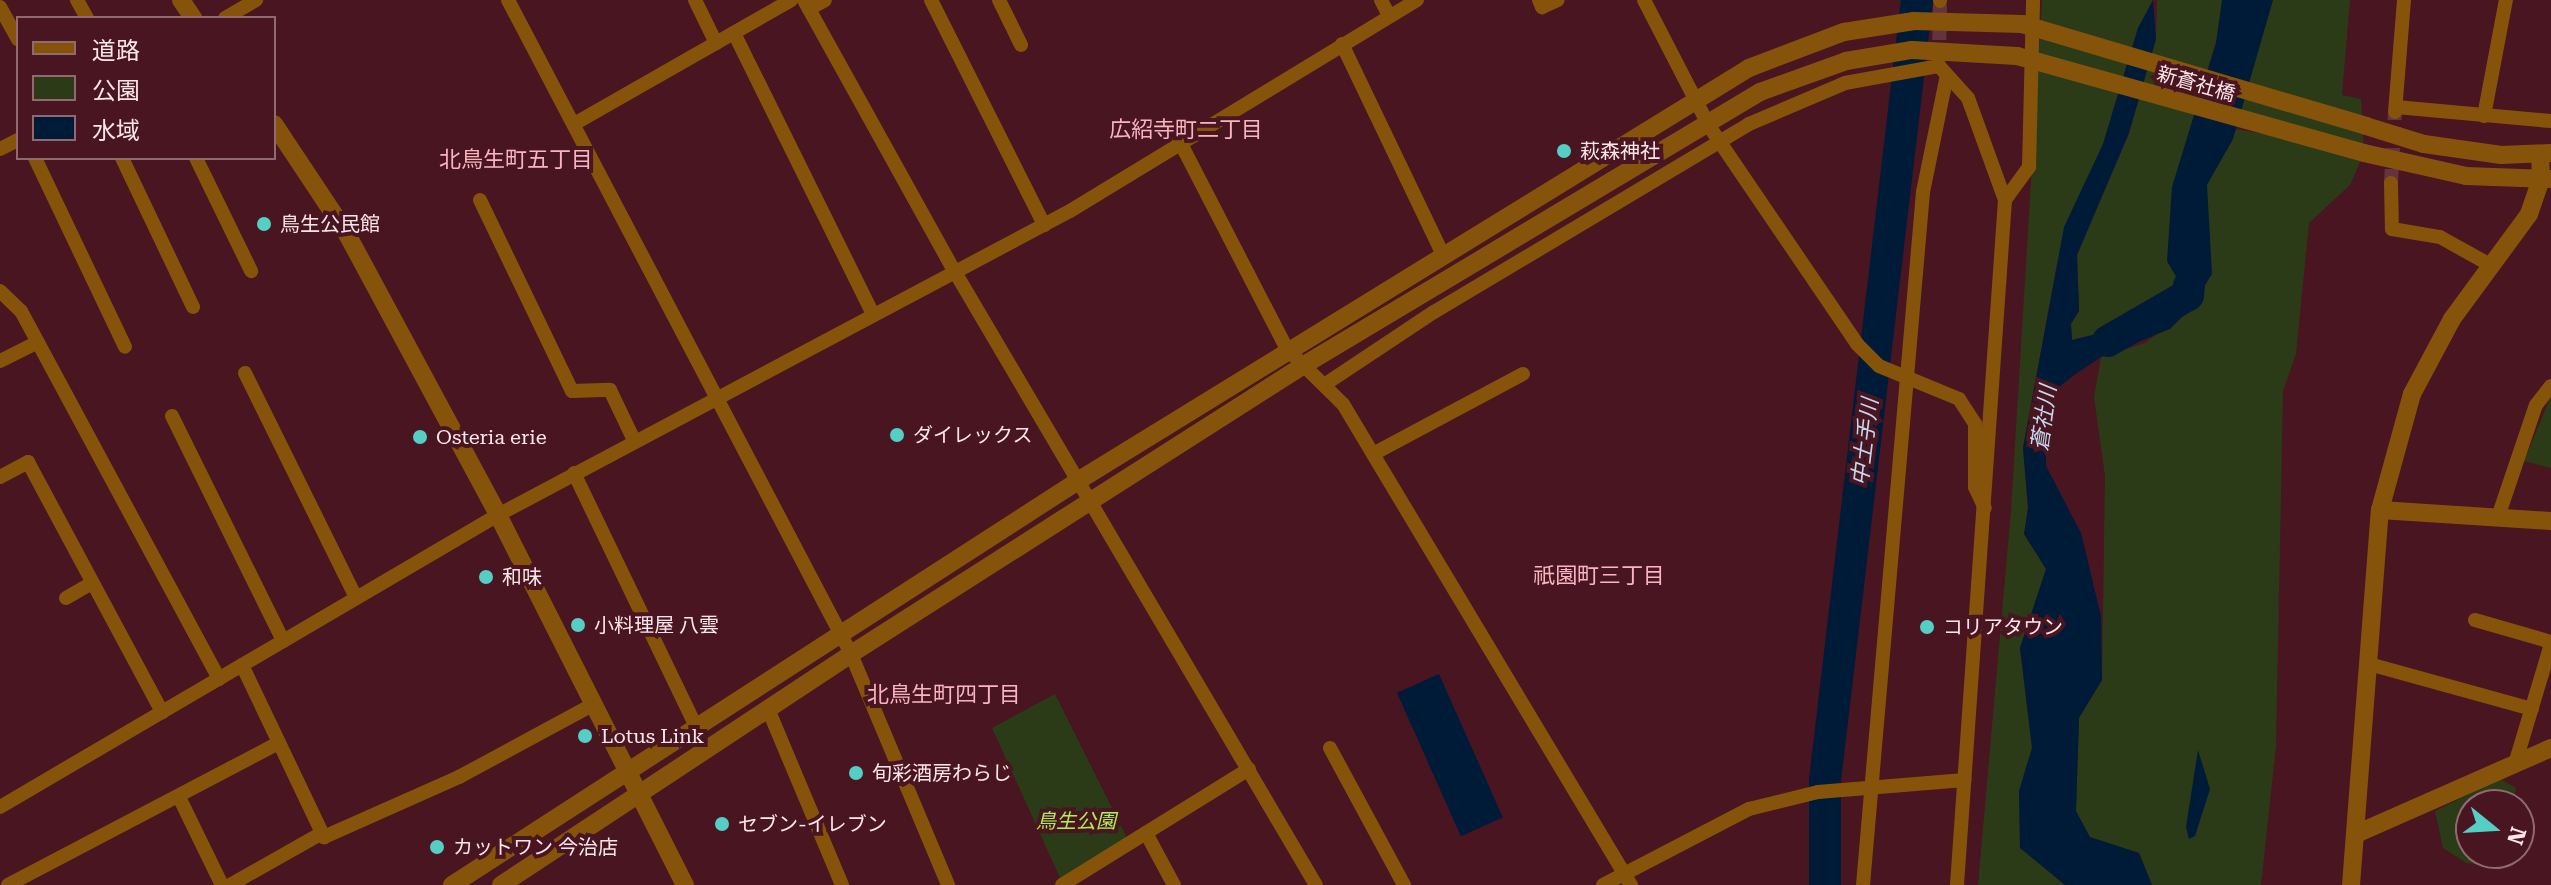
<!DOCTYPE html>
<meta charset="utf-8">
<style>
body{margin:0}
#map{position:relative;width:2551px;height:885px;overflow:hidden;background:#481521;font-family:"Roboto Serif","Noto Sans JP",serif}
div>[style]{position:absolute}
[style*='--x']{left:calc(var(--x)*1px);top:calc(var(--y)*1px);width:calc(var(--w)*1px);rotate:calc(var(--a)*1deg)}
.green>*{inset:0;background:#2b3b17}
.water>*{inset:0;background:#001b38;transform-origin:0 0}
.river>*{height:32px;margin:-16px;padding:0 16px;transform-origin:16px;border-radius:16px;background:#001b38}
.minor-tunnel>*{height:14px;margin-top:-7px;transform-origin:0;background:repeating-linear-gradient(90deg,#63343f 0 14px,transparent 0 21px)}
.minor>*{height:14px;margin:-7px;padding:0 7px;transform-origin:7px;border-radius:7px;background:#85540a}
.tertiary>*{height:18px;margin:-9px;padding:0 9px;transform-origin:9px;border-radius:9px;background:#85540a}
.tertiary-bridge>*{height:18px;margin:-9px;padding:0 9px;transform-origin:9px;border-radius:9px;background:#85540a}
.dots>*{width:22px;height:22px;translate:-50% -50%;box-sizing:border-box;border:4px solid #481521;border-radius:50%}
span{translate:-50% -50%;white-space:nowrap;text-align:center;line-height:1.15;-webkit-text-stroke:8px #481521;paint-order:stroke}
.street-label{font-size:20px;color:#fde7ea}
.poi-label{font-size:20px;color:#fde7ea}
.left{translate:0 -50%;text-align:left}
.park-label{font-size:20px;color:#adf051;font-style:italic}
.neighbourhood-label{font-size:22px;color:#f8b5bf}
.water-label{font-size:22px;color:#c3d9f0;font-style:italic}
.legend{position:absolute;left:16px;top:16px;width:260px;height:144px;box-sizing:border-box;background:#481521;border:2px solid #906971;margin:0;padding:10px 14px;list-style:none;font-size:24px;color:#fde7ea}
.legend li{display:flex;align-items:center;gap:16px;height:40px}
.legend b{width:40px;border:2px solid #906971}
.north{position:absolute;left:2455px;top:789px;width:80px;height:80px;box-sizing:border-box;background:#481521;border:2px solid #906971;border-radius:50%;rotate:108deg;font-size:22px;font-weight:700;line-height:32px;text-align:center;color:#fde7ea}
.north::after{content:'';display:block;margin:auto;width:28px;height:36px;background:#55cec6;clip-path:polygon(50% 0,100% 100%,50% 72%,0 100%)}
</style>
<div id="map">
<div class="green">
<i style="clip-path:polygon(2042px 0,2153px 0,2138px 28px,2103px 144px,2057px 264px,2023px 448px,2028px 508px,2024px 534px,2046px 569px,2020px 648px,2032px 748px,2019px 791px,2020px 847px,2065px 885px,1978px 885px,2011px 510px)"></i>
<i style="clip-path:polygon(2157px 0,2223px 0,2217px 38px,2187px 139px,2171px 229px,2167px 261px,2181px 284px,2145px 322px,2072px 340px,2071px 324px,2079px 311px,2077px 255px,2129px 133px,2156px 39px)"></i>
<i style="clip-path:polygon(2273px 0,2350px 0,2342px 95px,2361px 99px,2364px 153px,2350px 185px,2309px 223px,2296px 354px,2283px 391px,2276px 746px,2261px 885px,2152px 885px,2139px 853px,2089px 837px,2076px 811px,2079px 717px,2102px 680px,2105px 476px,2094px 397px,2101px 357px,2145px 343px,2190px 309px,2200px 184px,2236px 129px,2350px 150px,2236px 118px)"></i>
<i style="clip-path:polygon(2551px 396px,2551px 468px,2524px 461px)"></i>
<i style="clip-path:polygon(1055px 694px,1127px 838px,1061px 880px,992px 728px)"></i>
<i style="clip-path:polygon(2500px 779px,2516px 788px,2512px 805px,2471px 805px,2471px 853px,2499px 853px,2496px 866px,2466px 863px,2443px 848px,2435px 811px)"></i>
</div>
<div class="water">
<i style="clip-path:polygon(2153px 0,2156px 39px,2129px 133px,2077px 255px,2079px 311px,2071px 324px,2072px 340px,2154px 320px,2181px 285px,2167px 261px,2172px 187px,2216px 43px,2222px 0,2273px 0,2233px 139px,2207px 185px,2212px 274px,2190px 309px,2170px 329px,2101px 357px,2074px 375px,2054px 391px,2046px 414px,2046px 466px,2081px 533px,2101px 616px,2102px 680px,2079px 718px,2076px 811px,2090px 837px,2139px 853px,2152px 885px,2065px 885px,2020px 848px,2019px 791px,2032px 748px,2020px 648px,2046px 569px,2024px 534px,2028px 508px,2023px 448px,2064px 227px,2103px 144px,2138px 28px)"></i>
<i style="left:1439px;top:674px;width:157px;height:46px;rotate:66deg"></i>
<i style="clip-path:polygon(2198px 750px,2210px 789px,2195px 836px,2189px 839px,2186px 827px)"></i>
</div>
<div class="river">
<i style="--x:2108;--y:341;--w:92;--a:-29.9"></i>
<i style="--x:2188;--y:295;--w:9;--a:-84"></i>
<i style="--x:1825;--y:885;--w:105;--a:-90"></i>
<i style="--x:1825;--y:780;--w:785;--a:-83.27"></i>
</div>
<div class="minor-tunnel">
<i style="--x:1939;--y:61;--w:60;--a:-89"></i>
<i style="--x:2391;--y:183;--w:71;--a:-86.8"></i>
</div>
<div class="minor">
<i style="--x:77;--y:0;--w:21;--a:61"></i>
<i style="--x:508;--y:0;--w:738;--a:62.32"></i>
<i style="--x:851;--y:654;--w:251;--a:67.2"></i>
<i style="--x:695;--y:0;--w:48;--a:64"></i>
<i style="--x:804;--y:0;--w:311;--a:61"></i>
<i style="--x:955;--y:272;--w:711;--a:59.51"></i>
<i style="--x:931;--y:0;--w:252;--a:63.3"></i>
<i style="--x:999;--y:0;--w:50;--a:63.9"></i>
<i style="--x:1381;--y:0;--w:18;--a:63"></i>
<i style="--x:1539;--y:0;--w:8;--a:67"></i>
<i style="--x:1542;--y:7;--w:17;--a:-24"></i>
<i style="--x:1644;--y:0;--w:142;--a:62.7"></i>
<i style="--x:1709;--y:126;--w:263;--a:55.8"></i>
<i style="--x:1857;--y:344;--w:31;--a:45"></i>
<i style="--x:1879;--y:366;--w:87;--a:22.4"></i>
<i style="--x:1959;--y:399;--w:30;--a:57"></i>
<i style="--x:1975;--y:424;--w:63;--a:90"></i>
<i style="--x:1975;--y:487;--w:23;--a:65"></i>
<i style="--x:1940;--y:1;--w:1;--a:-90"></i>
<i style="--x:0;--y:7;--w:37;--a:61"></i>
<i style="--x:809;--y:9;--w:18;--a:-29"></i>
<i style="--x:225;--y:18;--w:36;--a:-30"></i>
<i style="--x:734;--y:33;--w:313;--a:63.7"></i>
<i style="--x:1342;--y:44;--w:234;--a:64.4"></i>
<i style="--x:2396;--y:107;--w:156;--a:5.2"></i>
<i style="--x:2395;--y:112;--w:112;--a:-85.4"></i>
<i style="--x:2484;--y:116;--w:118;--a:-79.3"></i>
<i style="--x:574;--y:124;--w:250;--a:-29.7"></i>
<i style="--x:1179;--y:140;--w:235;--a:62.7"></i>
<i style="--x:1287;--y:349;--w:78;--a:44.5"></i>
<i style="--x:1343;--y:404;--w:561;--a:59.09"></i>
<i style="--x:0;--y:149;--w:20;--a:-27"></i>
<i style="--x:35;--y:158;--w:209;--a:64.5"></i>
<i style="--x:122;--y:158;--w:165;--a:64.5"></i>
<i style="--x:196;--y:158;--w:126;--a:64"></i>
<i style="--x:2391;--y:183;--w:46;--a:88.8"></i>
<i style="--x:2392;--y:229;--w:49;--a:9.5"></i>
<i style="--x:2440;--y:237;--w:60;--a:29.1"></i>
<i style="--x:480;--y:200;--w:212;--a:64.3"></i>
<i style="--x:572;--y:391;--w:38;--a:-2"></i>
<i style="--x:610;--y:390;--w:55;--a:64.4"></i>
<i style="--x:2005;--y:200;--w:41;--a:-54"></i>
<i style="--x:2029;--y:167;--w:167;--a:-88.6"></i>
<i style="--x:0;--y:291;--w:29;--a:44"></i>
<i style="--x:21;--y:311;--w:418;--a:61.7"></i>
<i style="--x:0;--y:361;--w:42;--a:-26.6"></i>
<i style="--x:245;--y:373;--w:251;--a:63.7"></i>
<i style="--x:1324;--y:385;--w:132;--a:-33.6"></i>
<i style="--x:1434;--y:312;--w:367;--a:-30.8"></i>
<i style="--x:1749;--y:124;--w:104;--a:-23.1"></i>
<i style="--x:1845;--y:83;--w:96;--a:-10.3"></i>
<i style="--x:1939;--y:66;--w:43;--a:47.8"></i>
<i style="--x:1968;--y:98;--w:109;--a:70.1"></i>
<i style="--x:2005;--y:200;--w:687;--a:94.01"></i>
<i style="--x:172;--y:416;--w:251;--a:63.7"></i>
<i style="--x:1373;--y:454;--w:170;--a:-28.1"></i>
<i style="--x:574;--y:473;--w:281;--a:64.3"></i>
<i style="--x:0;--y:477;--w:32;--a:-28"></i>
<i style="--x:28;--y:462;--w:284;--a:61.8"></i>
<i style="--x:2498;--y:517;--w:118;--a:-71.3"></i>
<i style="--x:2536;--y:405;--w:24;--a:-52"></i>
<i style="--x:66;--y:598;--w:30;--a:-30"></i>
<i style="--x:2475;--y:620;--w:79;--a:16.1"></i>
<i style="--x:2369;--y:664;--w:169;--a:15.4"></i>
<i style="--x:242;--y:665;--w:191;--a:64.5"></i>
<i style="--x:324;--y:837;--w:148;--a:-24"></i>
<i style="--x:459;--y:777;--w:153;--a:-28.4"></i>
<i style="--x:768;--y:709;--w:191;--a:67.2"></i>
<i style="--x:1330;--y:748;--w:156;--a:61.6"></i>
<i style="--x:2515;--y:764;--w:125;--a:-73.3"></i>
<i style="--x:179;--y:797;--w:98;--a:64"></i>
<i style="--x:0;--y:807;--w:577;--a:-30.39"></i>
<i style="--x:498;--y:515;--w:648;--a:-27.99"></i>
<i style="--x:1070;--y:211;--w:406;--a:-31.3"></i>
<i style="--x:1146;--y:833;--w:59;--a:61.7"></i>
<i style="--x:8;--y:885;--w:306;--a:-27.7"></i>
<i style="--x:230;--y:885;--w:106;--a:-29.5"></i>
<i style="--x:1062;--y:885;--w:220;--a:-31.8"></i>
<i style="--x:1603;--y:885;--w:165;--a:-27.5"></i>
<i style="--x:1749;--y:809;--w:71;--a:-13.8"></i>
<i style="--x:1818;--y:792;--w:147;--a:-4.7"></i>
<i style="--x:1863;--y:885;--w:696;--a:-85.05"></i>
<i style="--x:1923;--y:192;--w:119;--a:-78.4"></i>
</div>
<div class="tertiary">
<i style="--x:181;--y:0;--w:22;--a:56"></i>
<i style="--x:274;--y:124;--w:132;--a:56.4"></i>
<i style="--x:347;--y:234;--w:319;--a:61.7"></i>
<i style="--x:498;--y:515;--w:415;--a:63.2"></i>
<i style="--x:2366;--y:126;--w:61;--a:17.2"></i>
<i style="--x:2424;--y:144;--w:78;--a:8.1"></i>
<i style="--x:2501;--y:155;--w:50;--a:-2.3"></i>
<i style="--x:2364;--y:153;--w:105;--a:12.7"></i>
<i style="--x:2466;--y:176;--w:85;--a:2"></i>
<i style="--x:2380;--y:510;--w:171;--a:3.7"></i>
<i style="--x:2356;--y:834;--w:213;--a:-23.8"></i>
<i style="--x:452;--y:885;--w:749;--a:-32.84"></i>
<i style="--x:1081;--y:479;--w:784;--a:-31.6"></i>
<i style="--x:1749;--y:68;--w:102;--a:-20.8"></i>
<i style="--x:1844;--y:32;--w:71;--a:-8.9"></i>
<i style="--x:1914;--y:21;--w:108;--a:1.6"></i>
<i style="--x:501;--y:885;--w:419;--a:-33.4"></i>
<i style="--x:851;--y:654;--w:537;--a:-32.54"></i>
<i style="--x:1304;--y:365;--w:531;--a:-30.91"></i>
<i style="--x:1760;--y:92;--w:91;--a:-19.8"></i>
<i style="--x:1846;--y:61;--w:67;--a:-9.5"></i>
<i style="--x:1912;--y:50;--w:105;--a:3.3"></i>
<i style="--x:2351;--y:885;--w:376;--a:-85.6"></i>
<i style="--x:2380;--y:510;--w:120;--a:-74.6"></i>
<i style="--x:2412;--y:394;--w:85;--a:-61.9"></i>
<i style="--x:2452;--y:319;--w:130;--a:-53.7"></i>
<i style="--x:2529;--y:214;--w:36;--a:-71"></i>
<i style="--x:2541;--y:180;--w:26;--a:-92"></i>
</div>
<div class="tertiary-bridge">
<i style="--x:2022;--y:24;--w:359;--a:16.5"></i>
<i style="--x:2017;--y:56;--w:360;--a:15.6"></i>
</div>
<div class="dots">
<i style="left:1564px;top:151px;background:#55cec6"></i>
<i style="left:264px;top:224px;background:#55cec6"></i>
<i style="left:897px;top:435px;background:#55cec6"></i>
<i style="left:420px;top:437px;background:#55cec6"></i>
<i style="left:486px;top:577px;background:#55cec6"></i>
<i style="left:578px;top:625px;background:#55cec6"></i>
<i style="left:1927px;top:627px;background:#55cec6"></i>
<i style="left:585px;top:736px;background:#55cec6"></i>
<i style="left:856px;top:773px;background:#55cec6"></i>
<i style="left:722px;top:824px;background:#55cec6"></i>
<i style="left:437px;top:847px;background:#55cec6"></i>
</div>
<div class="street-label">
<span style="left:2196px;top:84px;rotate:16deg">新蒼社橋</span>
</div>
<div class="poi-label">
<span class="left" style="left:1580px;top:151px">萩森神社</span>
<span class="left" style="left:280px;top:224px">鳥生公民館</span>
<span class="left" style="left:913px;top:435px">ダイレックス</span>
<span class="left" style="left:436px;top:437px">Osteria erie</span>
<span class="left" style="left:502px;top:577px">和味</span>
<span class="left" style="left:594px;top:625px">小料理屋 八雲</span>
<span class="left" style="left:1943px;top:627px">コリアタウン</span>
<span class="left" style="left:601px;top:736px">Lotus Link</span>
<span class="left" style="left:872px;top:773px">旬彩酒房わらじ</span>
<span class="left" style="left:738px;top:824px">セブン-イレブン</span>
<span class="left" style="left:453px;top:847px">カットワン 今治店</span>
</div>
<div class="park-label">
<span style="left:1076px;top:821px">鳥生公園</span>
</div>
<div class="neighbourhood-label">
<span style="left:1186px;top:130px">広紹寺町二丁目</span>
<span style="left:516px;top:160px">北鳥生町五丁目</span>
<span style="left:1599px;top:576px">祇園町三丁目</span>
<span style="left:944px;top:695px">北鳥生町四丁目</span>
</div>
<div class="water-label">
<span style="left:2044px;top:418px;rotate:-82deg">蒼社川</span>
<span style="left:1865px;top:442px;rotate:-83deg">中土手川</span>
</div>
<ul class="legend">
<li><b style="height:10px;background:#85540a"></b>道路</li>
<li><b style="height:22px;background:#2b3b17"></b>公園</li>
<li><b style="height:22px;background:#001b38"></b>水域</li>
</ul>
<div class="north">N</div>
</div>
